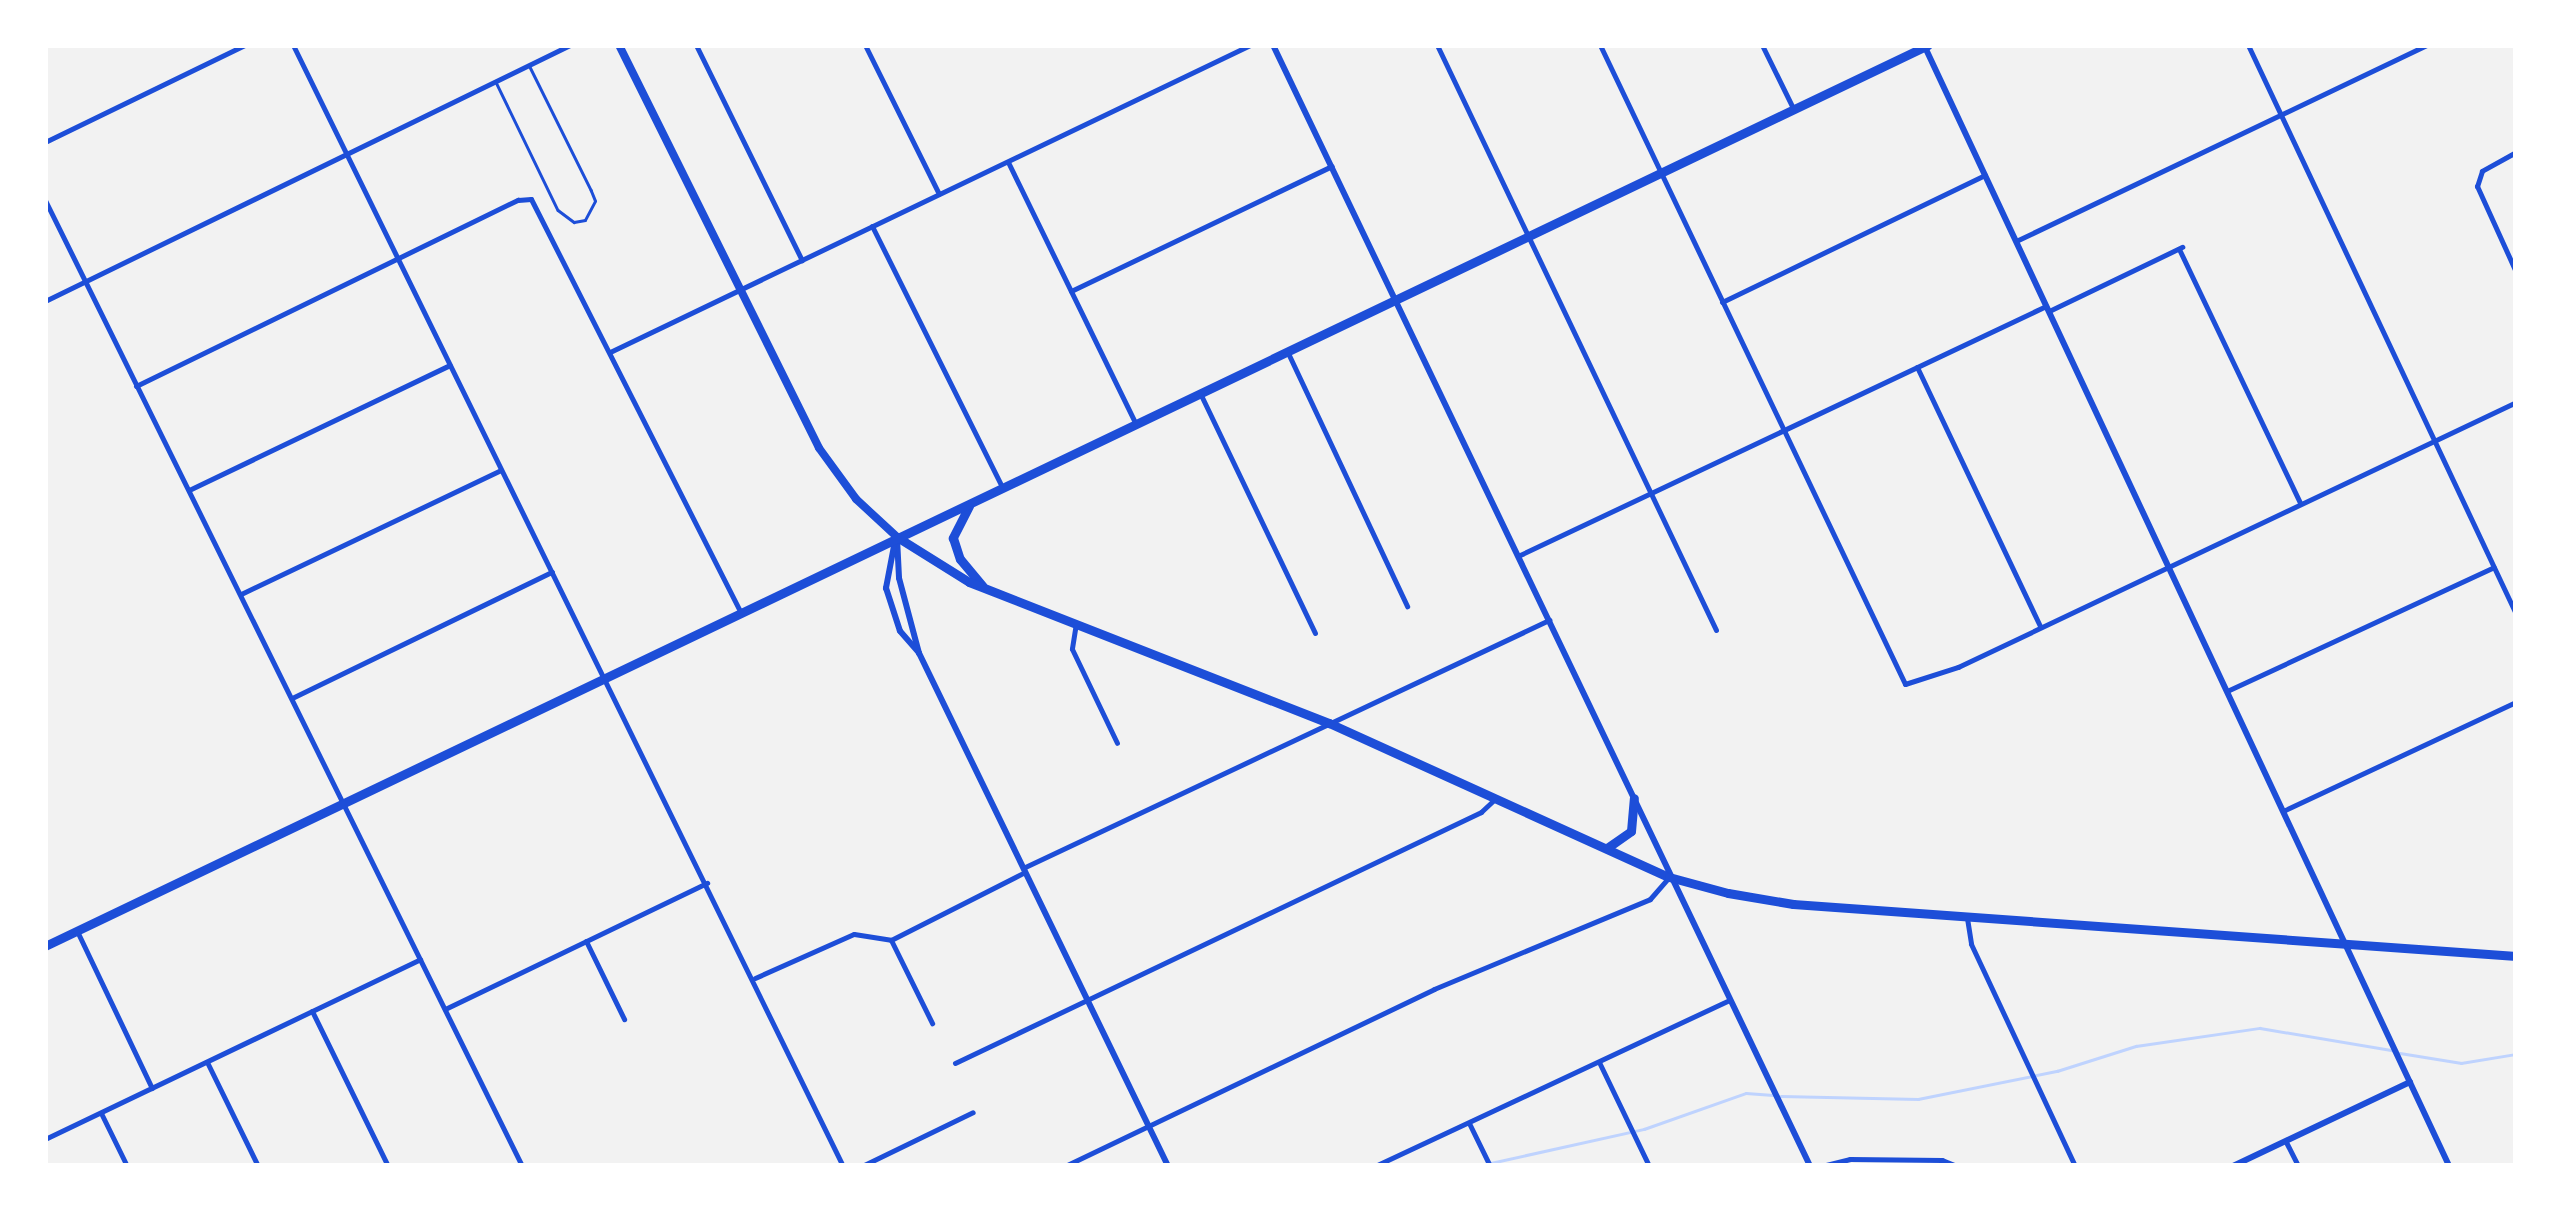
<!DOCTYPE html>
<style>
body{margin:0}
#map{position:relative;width:2561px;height:1211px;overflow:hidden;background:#f2f2f2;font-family:Poppins,sans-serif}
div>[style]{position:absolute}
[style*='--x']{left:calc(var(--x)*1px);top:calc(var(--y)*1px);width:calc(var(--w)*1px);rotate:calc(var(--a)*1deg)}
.stream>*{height:2.5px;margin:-1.25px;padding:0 1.25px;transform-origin:1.25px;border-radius:1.25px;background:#bfd3fe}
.service>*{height:2.5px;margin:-1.25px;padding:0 1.25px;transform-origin:1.25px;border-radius:1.25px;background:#1d4ed8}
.minor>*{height:5px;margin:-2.5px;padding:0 2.5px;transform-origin:2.5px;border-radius:2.5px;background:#1d4ed8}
.tertiary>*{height:6px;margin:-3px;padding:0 3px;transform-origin:3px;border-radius:3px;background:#1d4ed8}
.secondary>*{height:8px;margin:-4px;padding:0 4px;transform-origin:4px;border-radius:4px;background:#1d4ed8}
.primary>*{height:9px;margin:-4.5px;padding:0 4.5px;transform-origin:4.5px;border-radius:4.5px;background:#1d4ed8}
span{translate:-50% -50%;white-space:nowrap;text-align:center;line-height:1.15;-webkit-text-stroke:9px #fff;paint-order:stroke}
.frame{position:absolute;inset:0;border:48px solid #fff;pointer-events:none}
</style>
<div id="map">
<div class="stream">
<i style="--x:2400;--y:1053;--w:62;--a:9.3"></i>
<i style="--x:2461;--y:1063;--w:56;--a:-9.3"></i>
<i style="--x:1781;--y:1096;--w:137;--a:1.3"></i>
<i style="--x:1918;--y:1099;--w:142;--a:-11.4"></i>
<i style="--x:2057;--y:1071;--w:83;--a:-17.6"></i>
<i style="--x:2136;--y:1046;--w:125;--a:-8.3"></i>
<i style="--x:2260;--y:1028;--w:134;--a:9.5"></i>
<i style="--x:1477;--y:1166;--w:171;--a:-12.5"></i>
<i style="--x:1644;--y:1129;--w:108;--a:-19.4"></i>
<i style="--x:1746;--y:1093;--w:27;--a:4"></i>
</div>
<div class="service">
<i style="--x:496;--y:82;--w:142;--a:64.2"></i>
<i style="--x:558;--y:210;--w:20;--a:37"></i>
<i style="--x:574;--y:222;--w:11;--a:-10"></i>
<i style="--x:585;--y:220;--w:21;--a:-62"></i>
<i style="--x:595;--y:201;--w:11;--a:-112"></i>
<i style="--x:591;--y:191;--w:140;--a:-116.4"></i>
</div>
<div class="minor">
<i style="--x:293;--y:45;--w:1249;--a:63.87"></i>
<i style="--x:696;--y:45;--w:240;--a:63.8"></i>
<i style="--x:865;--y:45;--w:166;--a:63.6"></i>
<i style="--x:1437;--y:45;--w:648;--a:64.5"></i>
<i style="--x:1600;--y:45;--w:708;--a:64.48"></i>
<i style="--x:1905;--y:684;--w:56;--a:-17.8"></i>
<i style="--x:1958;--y:667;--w:618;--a:-25.4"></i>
<i style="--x:1762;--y:45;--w:70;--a:63.8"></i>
<i style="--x:2248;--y:45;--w:629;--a:64.78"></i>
<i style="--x:45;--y:142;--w:222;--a:-25.9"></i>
<i style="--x:2516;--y:152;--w:39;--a:151"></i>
<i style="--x:2482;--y:171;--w:16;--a:108"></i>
<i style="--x:2477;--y:186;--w:94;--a:65.6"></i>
<i style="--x:1008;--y:162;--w:292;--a:64"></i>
<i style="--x:45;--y:200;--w:1077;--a:63.72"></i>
<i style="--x:872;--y:226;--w:292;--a:63.5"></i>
<i style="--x:2016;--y:241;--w:455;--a:-25.5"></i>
<i style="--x:2179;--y:249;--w:281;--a:64.5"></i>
<i style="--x:1071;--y:291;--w:289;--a:-25.6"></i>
<i style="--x:45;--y:301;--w:584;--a:-25.99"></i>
<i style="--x:1722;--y:302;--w:292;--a:-25.8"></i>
<i style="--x:2049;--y:311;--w:148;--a:-25.7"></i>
<i style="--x:610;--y:352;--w:710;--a:-25.63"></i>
<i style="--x:1288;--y:353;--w:280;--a:64.8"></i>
<i style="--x:1917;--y:367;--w:287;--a:64.6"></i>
<i style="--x:136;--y:386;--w:425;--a:-26"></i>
<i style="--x:518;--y:200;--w:13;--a:-4"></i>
<i style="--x:531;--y:199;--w:464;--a:63.1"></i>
<i style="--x:1200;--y:393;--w:266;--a:64.4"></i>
<i style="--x:189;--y:490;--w:289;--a:-25.6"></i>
<i style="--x:1520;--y:555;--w:582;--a:-25.33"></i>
<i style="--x:241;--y:594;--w:288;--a:-25.5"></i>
<i style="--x:1076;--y:623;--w:26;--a:99"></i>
<i style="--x:1072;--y:649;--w:104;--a:64.4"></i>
<i style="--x:2227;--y:691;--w:294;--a:-24.9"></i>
<i style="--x:292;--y:698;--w:289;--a:-25.9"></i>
<i style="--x:2283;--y:811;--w:257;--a:-25.1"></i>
<i style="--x:1023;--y:868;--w:582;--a:-25.24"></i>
<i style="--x:1967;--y:918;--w:26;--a:81"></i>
<i style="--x:1971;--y:944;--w:245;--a:64.9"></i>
<i style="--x:77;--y:931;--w:174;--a:64.5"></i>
<i style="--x:891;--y:940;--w:93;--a:63.7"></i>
<i style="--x:586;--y:941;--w:87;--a:64"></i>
<i style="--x:755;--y:978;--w:108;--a:-24"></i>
<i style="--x:854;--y:934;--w:37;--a:9"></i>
<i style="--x:891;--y:940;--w:150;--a:-26.9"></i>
<i style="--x:445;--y:1009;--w:291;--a:-25.7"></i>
<i style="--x:312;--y:1011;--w:173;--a:63.9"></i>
<i style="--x:207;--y:1062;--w:116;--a:63.9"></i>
<i style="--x:1599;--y:1062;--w:115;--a:64.3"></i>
<i style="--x:955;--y:1063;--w:583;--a:-25.51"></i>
<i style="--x:1481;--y:812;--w:19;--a:-43"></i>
<i style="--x:101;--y:1113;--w:59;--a:63.9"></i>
<i style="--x:1469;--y:1123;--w:48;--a:64"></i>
<i style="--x:45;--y:1139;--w:416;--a:-25.6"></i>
<i style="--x:2286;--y:1142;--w:27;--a:63"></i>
<i style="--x:862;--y:1166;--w:123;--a:-25.9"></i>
<i style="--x:1065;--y:1166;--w:409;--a:-25.6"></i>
<i style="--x:1434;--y:989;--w:234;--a:-22.6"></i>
<i style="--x:1650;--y:899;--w:28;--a:-49"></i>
<i style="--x:1375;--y:1166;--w:392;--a:-25.1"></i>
<i style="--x:1822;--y:1166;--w:29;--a:-14"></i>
<i style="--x:1850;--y:1159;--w:92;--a:0.6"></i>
<i style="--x:1942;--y:1160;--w:16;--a:22"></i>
</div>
<div class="tertiary">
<i style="--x:1273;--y:45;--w:1243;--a:64.4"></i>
<i style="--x:1924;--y:45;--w:1238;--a:64.9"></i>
<i style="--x:897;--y:538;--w:40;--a:87.1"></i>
<i style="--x:899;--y:578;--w:78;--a:75.1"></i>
<i style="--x:919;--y:653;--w:570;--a:64.11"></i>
<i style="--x:894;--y:546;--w:43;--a:100.8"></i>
<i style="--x:886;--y:588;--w:45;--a:72"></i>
<i style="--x:900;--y:631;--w:28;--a:49"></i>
<i style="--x:2233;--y:1166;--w:196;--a:-25.4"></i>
</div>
<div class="secondary">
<i style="--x:619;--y:45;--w:450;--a:63.6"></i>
<i style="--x:819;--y:448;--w:63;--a:54"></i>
<i style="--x:856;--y:499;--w:56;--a:42.8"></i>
</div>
<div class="primary">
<i style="--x:969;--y:506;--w:36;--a:117"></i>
<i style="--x:953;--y:538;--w:22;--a:72"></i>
<i style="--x:960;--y:559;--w:35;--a:50"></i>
<i style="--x:897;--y:537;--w:85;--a:32"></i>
<i style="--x:969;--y:582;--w:387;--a:21.4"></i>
<i style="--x:1329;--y:723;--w:373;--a:24.4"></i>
<i style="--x:1669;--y:877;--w:61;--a:15.2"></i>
<i style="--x:1728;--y:893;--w:66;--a:9.6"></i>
<i style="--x:1793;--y:904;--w:725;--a:4.11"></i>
<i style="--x:1607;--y:848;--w:29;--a:-35"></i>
<i style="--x:1631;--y:831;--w:33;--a:-85"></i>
<i style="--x:45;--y:946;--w:2087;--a:-25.57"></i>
</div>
<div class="frame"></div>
</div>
